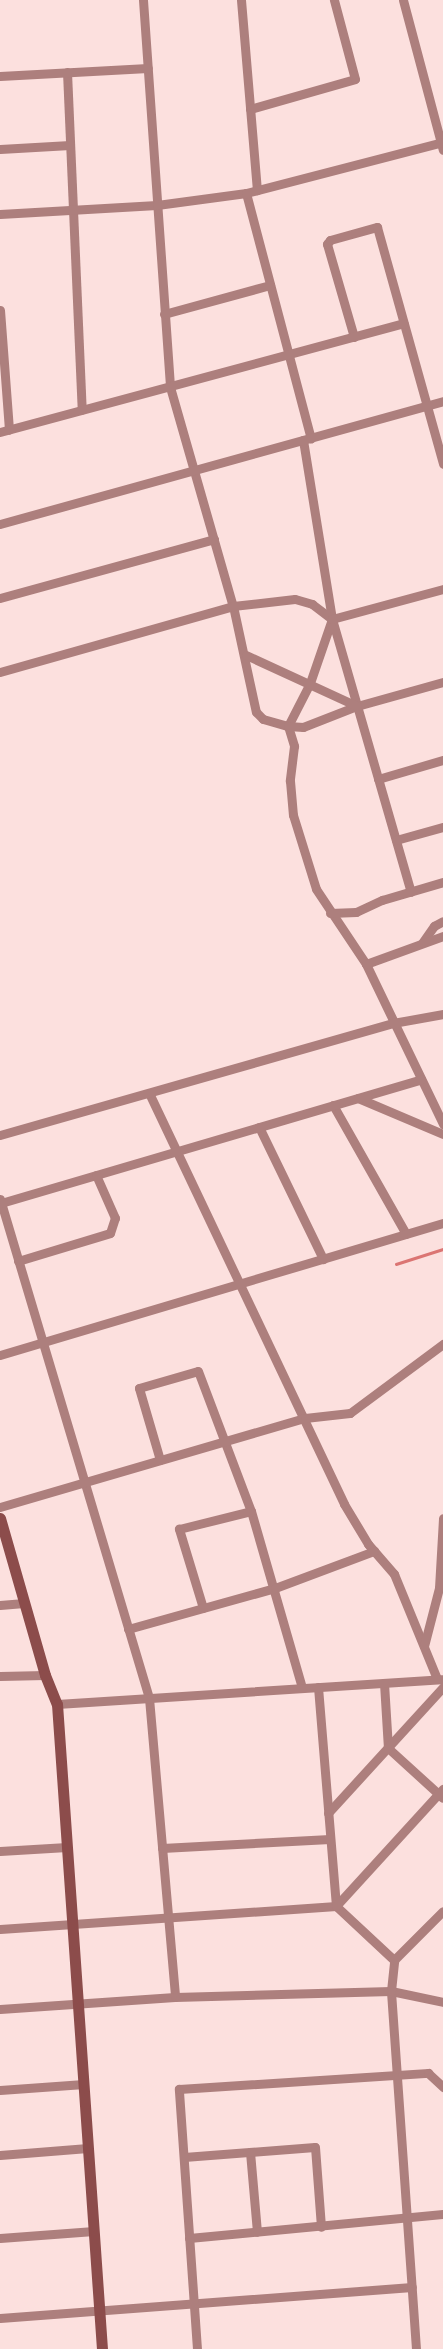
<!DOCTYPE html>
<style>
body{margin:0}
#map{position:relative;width:443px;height:2349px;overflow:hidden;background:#fce0de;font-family:Raleway,sans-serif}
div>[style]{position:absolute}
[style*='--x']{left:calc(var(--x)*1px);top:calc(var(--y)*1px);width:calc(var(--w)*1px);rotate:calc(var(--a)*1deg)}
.stream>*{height:2.5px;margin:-1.25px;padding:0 1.25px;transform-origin:1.25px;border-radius:1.25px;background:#db7573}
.street>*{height:9px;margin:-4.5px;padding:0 4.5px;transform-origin:4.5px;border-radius:4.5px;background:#ad7f7d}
.secondary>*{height:11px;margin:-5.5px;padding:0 5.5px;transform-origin:5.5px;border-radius:5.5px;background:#8c4c4b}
span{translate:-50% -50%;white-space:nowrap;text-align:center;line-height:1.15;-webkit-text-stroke:4px #fce0de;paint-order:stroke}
</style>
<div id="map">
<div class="stream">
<i style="--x:396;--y:1264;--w:49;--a:-17.7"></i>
</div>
<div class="street">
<i style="--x:143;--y:0;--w:388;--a:86"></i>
<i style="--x:170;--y:387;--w:228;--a:74"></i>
<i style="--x:233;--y:606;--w:108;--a:77.8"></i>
<i style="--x:256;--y:712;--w:10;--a:45"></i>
<i style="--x:263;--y:719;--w:26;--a:16"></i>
<i style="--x:288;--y:726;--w:21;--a:73"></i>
<i style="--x:294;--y:746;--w:35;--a:97"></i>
<i style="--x:290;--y:781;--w:34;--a:85"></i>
<i style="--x:293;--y:815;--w:77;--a:72.7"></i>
<i style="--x:316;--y:889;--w:90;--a:56.3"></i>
<i style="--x:366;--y:964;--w:178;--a:64.3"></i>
<i style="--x:241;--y:0;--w:191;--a:85.2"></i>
<i style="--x:403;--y:0;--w:155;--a:75.1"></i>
<i style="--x:67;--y:72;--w:338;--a:87.5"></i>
<i style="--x:0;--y:76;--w:148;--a:-3.1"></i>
<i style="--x:250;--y:109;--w:109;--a:-15.9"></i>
<i style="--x:355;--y:79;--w:82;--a:-104.9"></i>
<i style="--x:0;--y:149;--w:70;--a:-3.3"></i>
<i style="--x:246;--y:193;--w:254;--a:75.2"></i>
<i style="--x:0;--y:214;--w:157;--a:-3.3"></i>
<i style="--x:157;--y:205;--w:90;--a:-7.7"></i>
<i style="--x:246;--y:193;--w:203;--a:-14.5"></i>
<i style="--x:0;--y:310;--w:120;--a:85.7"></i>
<i style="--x:164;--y:314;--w:110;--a:-15.3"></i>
<i style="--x:354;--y:337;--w:97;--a:-106.2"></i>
<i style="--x:327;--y:244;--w:5;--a:-53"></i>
<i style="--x:330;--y:240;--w:49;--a:-15.5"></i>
<i style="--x:377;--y:227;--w:246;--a:74.4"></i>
<i style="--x:0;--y:432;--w:418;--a:-15.1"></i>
<i style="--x:303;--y:440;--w:181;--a:80.8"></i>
<i style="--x:332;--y:619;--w:284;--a:73.9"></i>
<i style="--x:0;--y:524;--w:460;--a:-15.5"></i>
<i style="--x:0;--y:598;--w:222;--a:-15.4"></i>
<i style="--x:332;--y:619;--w:68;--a:109"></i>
<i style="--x:310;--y:683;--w:48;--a:117.1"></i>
<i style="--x:288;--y:726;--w:15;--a:4"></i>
<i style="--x:303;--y:727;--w:58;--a:-21.3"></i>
<i style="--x:357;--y:706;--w:89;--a:-15.6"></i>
<i style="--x:246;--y:655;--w:122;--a:24.7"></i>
<i style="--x:0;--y:672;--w:242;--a:-15.8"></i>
<i style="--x:233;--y:606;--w:62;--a:-6.4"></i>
<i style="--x:295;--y:599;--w:18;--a:16"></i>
<i style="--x:312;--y:604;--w:25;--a:37"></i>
<i style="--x:332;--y:619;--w:115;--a:-15.1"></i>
<i style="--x:378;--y:779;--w:68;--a:-16.3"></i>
<i style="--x:396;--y:840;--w:49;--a:-15.5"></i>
<i style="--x:330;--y:913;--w:26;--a:-2"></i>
<i style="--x:356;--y:912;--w:29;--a:-25"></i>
<i style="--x:382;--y:900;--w:64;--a:-16.4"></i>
<i style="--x:422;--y:943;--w:21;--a:-55"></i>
<i style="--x:434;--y:926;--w:10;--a:-29"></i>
<i style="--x:366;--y:964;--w:82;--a:-20"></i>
<i style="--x:149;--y:1093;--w:455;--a:64.6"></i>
<i style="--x:344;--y:1504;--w:47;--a:59"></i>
<i style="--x:368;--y:1544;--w:40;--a:49"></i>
<i style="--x:394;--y:1574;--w:113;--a:67.7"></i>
<i style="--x:358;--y:1098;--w:92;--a:23"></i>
<i style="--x:333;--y:1105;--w:148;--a:60.5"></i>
<i style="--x:259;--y:1127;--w:147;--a:64.1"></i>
<i style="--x:0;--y:1135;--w:409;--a:-15.9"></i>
<i style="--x:393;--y:1023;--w:51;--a:-10.2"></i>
<i style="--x:0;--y:1199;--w:521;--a:73.37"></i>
<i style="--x:149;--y:1698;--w:300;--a:85"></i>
<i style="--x:1;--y:1203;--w:438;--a:-16.4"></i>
<i style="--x:18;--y:1261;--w:96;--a:-16.9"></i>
<i style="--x:110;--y:1233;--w:16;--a:-72"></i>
<i style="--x:115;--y:1218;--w:47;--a:-113.8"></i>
<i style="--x:0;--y:1355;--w:462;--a:-16.6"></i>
<i style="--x:160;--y:1460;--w:75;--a:-106.3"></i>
<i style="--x:139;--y:1388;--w:61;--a:-16.1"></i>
<i style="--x:198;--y:1371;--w:150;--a:69.3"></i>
<i style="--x:251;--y:1511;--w:184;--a:73.9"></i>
<i style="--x:0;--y:1507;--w:318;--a:-16.3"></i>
<i style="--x:305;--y:1418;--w:45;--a:-6.3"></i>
<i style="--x:350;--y:1413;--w:116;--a:-36.6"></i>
<i style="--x:0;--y:1605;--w:24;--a:-5"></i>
<i style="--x:203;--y:1608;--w:83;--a:-106.9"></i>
<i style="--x:179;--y:1529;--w:74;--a:-14"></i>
<i style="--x:128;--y:1629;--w:153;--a:-15.6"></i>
<i style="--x:275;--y:1588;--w:106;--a:-20.5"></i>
<i style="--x:424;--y:1646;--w:60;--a:-75.5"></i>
<i style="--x:439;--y:1588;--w:70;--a:-86.7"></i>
<i style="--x:0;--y:1676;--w:45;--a:-1.3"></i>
<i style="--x:384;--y:1683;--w:65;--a:86.5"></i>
<i style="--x:388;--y:1748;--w:74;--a:42.3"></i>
<i style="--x:318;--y:1687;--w:220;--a:85.3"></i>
<i style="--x:336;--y:1906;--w:79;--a:43"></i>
<i style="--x:57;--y:1704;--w:385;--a:-3.7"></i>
<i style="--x:328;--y:1813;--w:171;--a:-47.6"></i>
<i style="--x:162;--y:1848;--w:168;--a:-3.1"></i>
<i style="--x:0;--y:1851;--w:67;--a:-3.4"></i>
<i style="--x:0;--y:1929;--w:337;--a:-3.9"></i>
<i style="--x:336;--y:1906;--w:159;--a:-47.6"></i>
<i style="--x:0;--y:2009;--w:175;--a:-3.9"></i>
<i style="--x:175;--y:1997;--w:216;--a:-1.6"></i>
<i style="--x:391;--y:1991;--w:53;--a:11.9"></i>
<i style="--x:0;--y:2090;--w:84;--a:-4.1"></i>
<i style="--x:250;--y:2152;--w:80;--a:85"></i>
<i style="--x:0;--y:2155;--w:88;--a:-4.5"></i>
<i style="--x:184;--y:2157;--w:131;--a:-4.4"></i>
<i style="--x:315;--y:2147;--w:80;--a:85.7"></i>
<i style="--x:0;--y:2238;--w:94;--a:-4.3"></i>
<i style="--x:189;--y:2238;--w:255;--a:-5.4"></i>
<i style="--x:0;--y:2318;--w:413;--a:-4.3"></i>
<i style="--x:197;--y:2349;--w:261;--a:-94"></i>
<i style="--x:179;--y:2089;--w:250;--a:-3.7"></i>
<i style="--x:428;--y:2073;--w:21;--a:43"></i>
<i style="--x:416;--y:2349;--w:359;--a:-94"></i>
<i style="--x:391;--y:1991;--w:31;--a:-84"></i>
<i style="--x:394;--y:1960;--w:69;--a:-45"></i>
</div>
<div class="secondary">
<i style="--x:0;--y:1518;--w:163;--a:74"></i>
<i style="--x:45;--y:1675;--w:31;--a:68"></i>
<i style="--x:57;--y:1704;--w:647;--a:86.01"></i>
</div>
</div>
